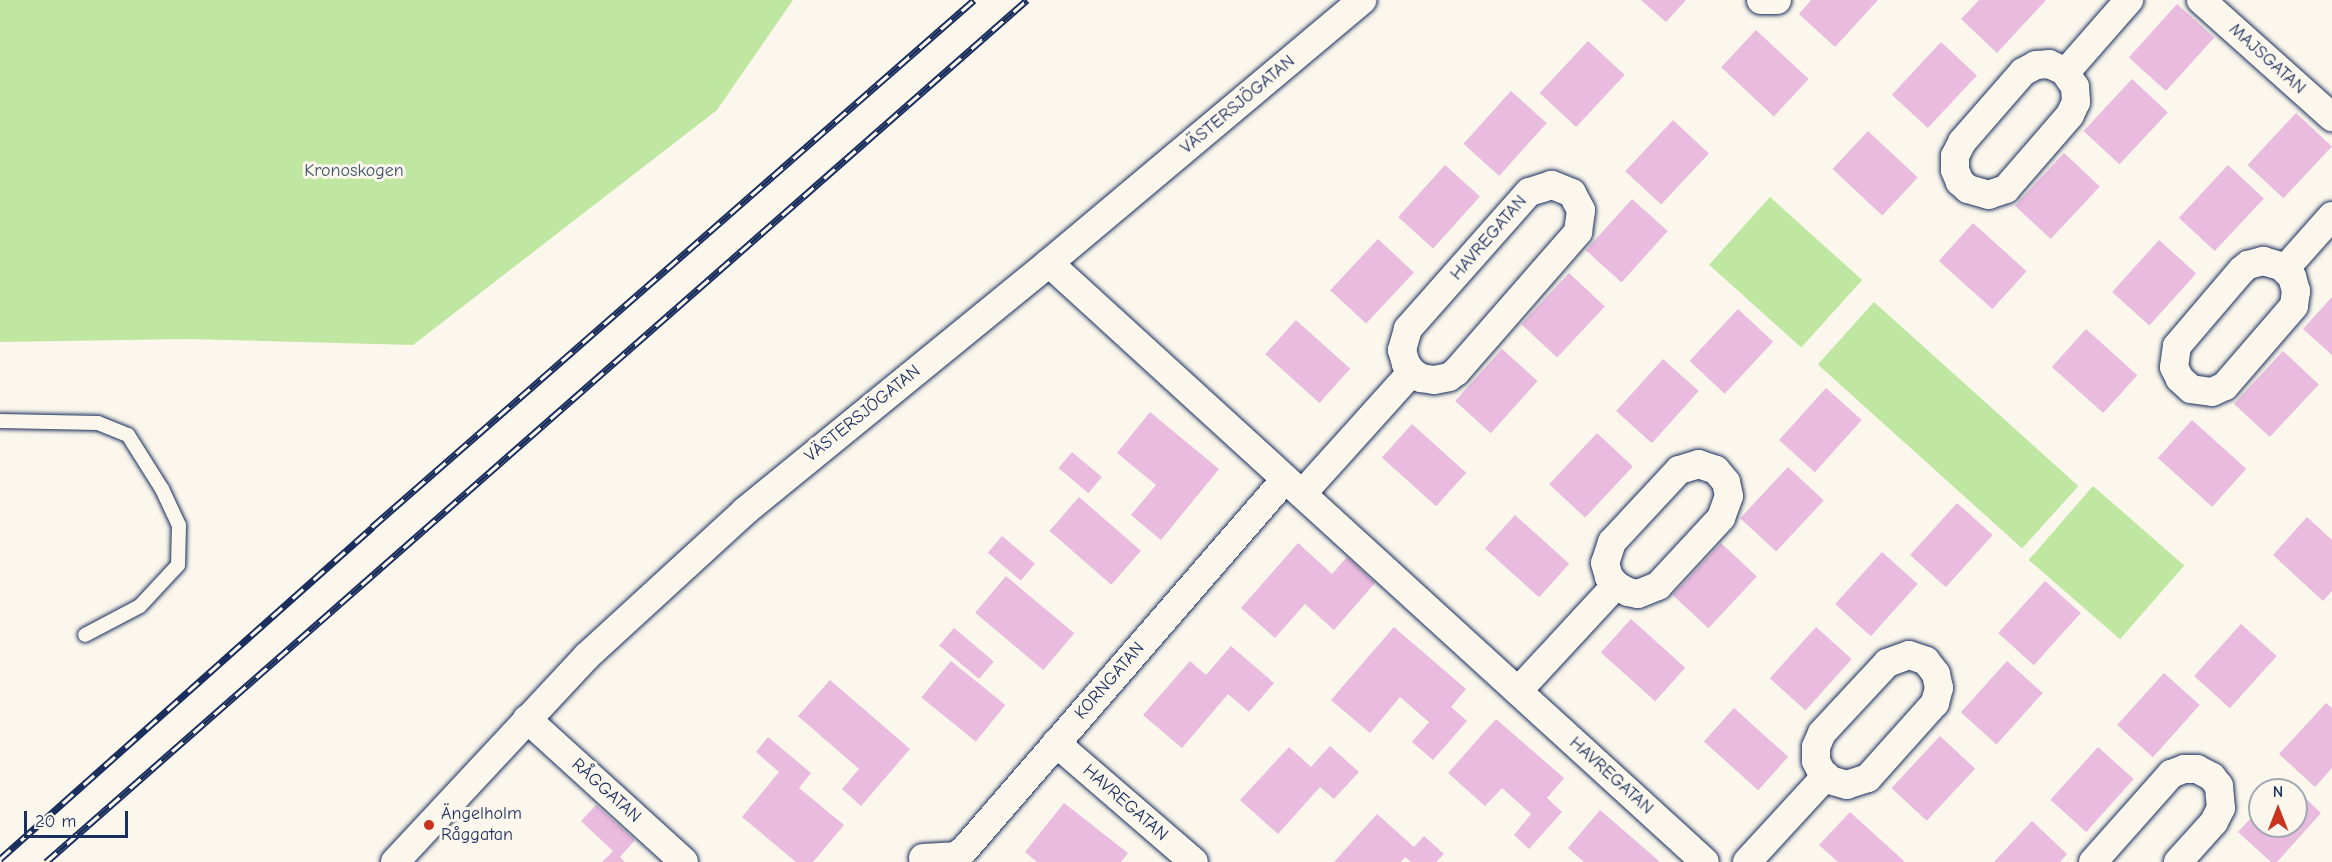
<!DOCTYPE html>
<meta charset="utf-8">
<style>
body{margin:0}
#map{position:relative;width:2332px;height:862px;overflow:hidden;background:#fbf7ec;font-family:"Comic Neue",sans-serif}
div>[style]{position:absolute}
[style*='--x']{left:calc(var(--x)*1px);top:calc(var(--y)*1px);width:calc(var(--w)*1px);rotate:calc(var(--a)*1deg)}
.green>*{inset:0;background:#c0e7a2;transform-origin:0 0}
.building>*{inset:0;background:#e9bbde;transform-origin:0 0}
.roads{filter:drop-shadow(0 0 2px #1b2f5e) drop-shadow(0 0 2px #1b2f5e)}
.service>*{height:14px;margin:-7px;padding:0 7px;transform-origin:7px;border-radius:7px;background:#fbf7ec}
.minor>*{height:28px;margin:-14px;padding:0 14px;transform-origin:14px;border-radius:14px;background:#fbf7ec}
.rail>*{height:7px;margin-top:-3.5px;transform-origin:0;background:repeating-linear-gradient(90deg,#fbf7ec 0 14px,#1b2f5e 0 28px);box-sizing:border-box;border-block:2px solid #1b2f5e}
.dots>*{width:16px;height:16px;translate:-50% -50%;box-sizing:border-box;border:3px solid #fbf7ec;border-radius:50%}
span{translate:-50% -50%;white-space:nowrap;text-align:center;line-height:1.15;-webkit-text-stroke:6px #fbf7ec;paint-order:stroke}
.street-label{font-size:18px;color:#1b2f5e}
.park-label{font-size:18px;color:#3c546c}
.poi-label{font-size:18px;color:#1b2f5e}
.left{translate:0 -50%;text-align:left}
.north{position:absolute;left:2248px;top:778px;width:60px;height:60px;box-sizing:border-box;background:#fbf7ec;border:2px solid #a1a7b3;border-radius:50%;rotate:0deg;font-size:16px;font-weight:700;line-height:24px;text-align:center;color:#1b2f5e}
.north::after{content:'';display:block;margin:auto;width:21px;height:27px;background:#c8321e;clip-path:polygon(50% 0,100% 100%,50% 72%,0 100%)}
.scale{position:absolute;left:24px;top:811px;width:104px;height:27px;box-sizing:border-box;border:3px solid #1b2f5e;border-top:0;padding-left:8px;font-size:18px;line-height:21px;white-space:nowrap;color:#1b2f5e;-webkit-text-stroke:4px #fbf7ec;paint-order:stroke}
</style>
<div id="map">
<div class="green">
<i style="clip-path:polygon(0 0,793px 0,717px 110px,413px 345px,187px 339px,0 342px)"></i>
<i style="left:1770px;top:197px;width:124px;height:91px;rotate:42deg"></i>
<i style="left:1874px;top:302px;width:275px;height:84px;rotate:42deg"></i>
<i style="left:2093px;top:486px;width:121px;height:98px;rotate:41deg"></i>
</div>
<div class="building">
<i style="clip-path:polygon(1641px 0,1686px 0,1666px 22px)"></i>
<i style="clip-path:polygon(1811px 0,1878px 0,1835px 47px,1799px 14px)"></i>
<i style="clip-path:polygon(1979px 0,2046px 0,1997px 53px,1961px 19px)"></i>
<i style="left:2177px;top:4px;width:50px;height:72px;rotate:42deg"></i>
<i style="left:1756px;top:30px;width:72px;height:51px;rotate:43deg"></i>
<i style="left:1588px;top:41px;width:50px;height:71px;rotate:43deg"></i>
<i style="left:1941px;top:42px;width:49px;height:72px;rotate:43deg"></i>
<i style="left:2132px;top:79px;width:49px;height:71px;rotate:43deg"></i>
<i style="left:1511px;top:91px;width:48px;height:71px;rotate:42deg"></i>
<i style="left:2296px;top:113px;width:49px;height:71px;rotate:43deg"></i>
<i style="left:1673px;top:120px;width:49px;height:70px;rotate:43deg"></i>
<i style="left:1868px;top:131px;width:68px;height:52px;rotate:43deg"></i>
<i style="left:2064px;top:153px;width:49px;height:72px;rotate:43deg"></i>
<i style="left:1445px;top:165px;width:47px;height:70px;rotate:42deg"></i>
<i style="left:2228px;top:165px;width:49px;height:72px;rotate:43deg"></i>
<i style="left:1632px;top:199px;width:48px;height:69px;rotate:42deg"></i>
<i style="left:1973px;top:223px;width:72px;height:51px;rotate:42deg"></i>
<i style="left:1378px;top:239px;width:49px;height:70px;rotate:43deg"></i>
<i style="left:2159px;top:240px;width:50px;height:70px;rotate:42deg"></i>
<i style="left:1569px;top:273px;width:49px;height:70px;rotate:43deg"></i>
<i style="clip-path:polygon(2332px 297px,2332px 355px,2303px 329px)"></i>
<i style="left:1738px;top:309px;width:48px;height:71px;rotate:43deg"></i>
<i style="left:1296px;top:320px;width:73px;height:46px;rotate:42deg"></i>
<i style="left:2086px;top:329px;width:69px;height:51px;rotate:42deg"></i>
<i style="left:1502px;top:349px;width:48px;height:70px;rotate:42deg"></i>
<i style="left:2283px;top:351px;width:49px;height:72px;rotate:43deg"></i>
<i style="left:1663px;top:359px;width:48px;height:70px;rotate:42deg"></i>
<i style="left:1826px;top:388px;width:48px;height:70px;rotate:42deg"></i>
<i style="clip-path:polygon(1150px 412px,1219px 469px,1161px 540px,1131px 515px,1156px 485px,1117px 453px)"></i>
<i style="left:2192px;top:420px;width:73px;height:51px;rotate:42deg"></i>
<i style="left:1412px;top:424px;width:73px;height:45px;rotate:42deg"></i>
<i style="left:1597px;top:433px;width:49px;height:70px;rotate:43deg"></i>
<i style="left:1072px;top:452px;width:39px;height:21px;rotate:40deg"></i>
<i style="left:1788px;top:467px;width:49px;height:70px;rotate:43deg"></i>
<i style="left:1079px;top:497px;width:82px;height:45px;rotate:41deg"></i>
<i style="left:1957px;top:503px;width:48px;height:70px;rotate:42deg"></i>
<i style="left:1515px;top:515px;width:73px;height:45px;rotate:42deg"></i>
<i style="clip-path:polygon(2307px 517px,2332px 540px,2332px 591px,2323px 601px,2273px 555px)"></i>
<i style="left:1002px;top:536px;width:43px;height:22px;rotate:40deg"></i>
<i style="clip-path:polygon(1298px 543px,1332px 574px,1347px 557px,1375px 583px,1334px 630px,1305px 604px,1275px 638px,1241px 608px)"></i>
<i style="left:1721px;top:543px;width:49px;height:71px;rotate:43deg"></i>
<i style="left:1882px;top:552px;width:48px;height:70px;rotate:42deg"></i>
<i style="left:1006px;top:576px;width:89px;height:48px;rotate:40deg"></i>
<i style="left:2045px;top:581px;width:48px;height:70px;rotate:42deg"></i>
<i style="left:1631px;top:619px;width:73px;height:45px;rotate:42deg"></i>
<i style="left:2241px;top:624px;width:48px;height:70px;rotate:42deg"></i>
<i style="clip-path:polygon(1394px 627px,1466px 689px,1451px 707px,1467px 721px,1433px 760px,1412px 742px,1429px 722px,1400px 697px,1370px 733px,1331px 700px)"></i>
<i style="left:1816px;top:627px;width:48px;height:69px;rotate:42deg"></i>
<i style="left:954px;top:628px;width:52px;height:23px;rotate:40deg"></i>
<i style="clip-path:polygon(1231px 646px,1274px 683px,1249px 712px,1228px 694px,1182px 748px,1143px 715px,1190px 661px,1206px 675px)"></i>
<i style="left:951px;top:661px;width:70px;height:47px;rotate:39deg"></i>
<i style="left:2007px;top:661px;width:48px;height:69px;rotate:42deg"></i>
<i style="left:2164px;top:673px;width:48px;height:70px;rotate:42deg"></i>
<i style="clip-path:polygon(830px 680px,910px 749px,861px 806px,842px 789px,859px 769px,798px 716px)"></i>
<i style="clip-path:polygon(2326px 703px,2332px 708px,2332px 768px,2315px 787px,2279px 754px)"></i>
<i style="left:1734px;top:708px;width:73px;height:45px;rotate:42deg"></i>
<i style="clip-path:polygon(1496px 719px,1564px 778px,1547px 798px,1562px 812px,1529px 849px,1514px 835px,1531px 814px,1502px 788px,1485px 806px,1448px 773px)"></i>
<i style="left:1940px;top:736px;width:48px;height:71px;rotate:43deg"></i>
<i style="clip-path:polygon(768px 737px,811px 773px,799px 788px,844px 825px,813px 862px,796px 862px,742px 817px,779px 772px,756px 752px)"></i>
<i style="clip-path:polygon(1330px 746px,1359px 772px,1334px 799px,1320px 787px,1278px 834px,1240px 800px,1289px 747px,1311px 767px)"></i>
<i style="left:2098px;top:747px;width:48px;height:71px;rotate:42deg"></i>
<i style="clip-path:polygon(2286px 780px,2321px 813px,2277px 862px,2271px 862px,2238px 832px,2260px 808px,2260px 826px,2296px 826px,2296px 790px,2277px 790px)"></i>
<i style="clip-path:polygon(1064px 803px,1128px 853px,1121px 862px,1037px 862px,1025px 852px)"></i>
<i style="clip-path:polygon(596px 805px,635px 840px,620px 857px,625px 862px,602px 862px,613px 851px,581px 821px)"></i>
<i style="clip-path:polygon(1600px 810px,1659px 861px,1658px 862px,1584px 862px,1568px 848px)"></i>
<i style="clip-path:polygon(1850px 812px,1904px 861px,1903px 862px,1838px 862px,1819px 845px)"></i>
<i style="clip-path:polygon(1377px 814px,1414px 847px,1424px 836px,1444px 854px,1436px 862px,1411px 862px,1405px 857px,1401px 862px,1334px 862px)"></i>
<i style="clip-path:polygon(2032px 821px,2067px 854px,2060px 862px,1994px 862px)"></i>
</div>
<div class="roads">
<div class="service">
<i style="--x:0;--y:421;--w:98;--a:1.2"></i>
<i style="--x:98;--y:423;--w:32;--a:22"></i>
<i style="--x:128;--y:435;--w:64;--a:57.8"></i>
<i style="--x:162;--y:489;--w:40;--a:65"></i>
<i style="--x:179;--y:525;--w:40;--a:91.4"></i>
<i style="--x:178;--y:565;--w:56;--a:132.8"></i>
<i style="--x:140;--y:606;--w:62;--a:152.2"></i>
</div>
<div class="minor">
<i style="--x:1761;--y:0;--w:16;--a:0"></i>
<i style="--x:2201;--y:0;--w:176;--a:41.8"></i>
<i style="--x:2049;--y:64;--w:17;--a:25"></i>
<i style="--x:2064;--y:71;--w:19;--a:55"></i>
<i style="--x:2075;--y:87;--w:15;--a:86"></i>
<i style="--x:2076;--y:102;--w:14;--a:115"></i>
<i style="--x:2070;--y:115;--w:98;--a:130.9"></i>
<i style="--x:2006;--y:189;--w:18;--a:161"></i>
<i style="--x:1989;--y:195;--w:22;--a:-164"></i>
<i style="--x:1968;--y:189;--w:11;--a:-139"></i>
<i style="--x:1960;--y:182;--w:13;--a:-113"></i>
<i style="--x:1955;--y:170;--w:14;--a:-90"></i>
<i style="--x:1955;--y:156;--w:16;--a:-63"></i>
<i style="--x:1962;--y:142;--w:93;--a:-48.9"></i>
<i style="--x:2023;--y:72;--w:15;--a:-28"></i>
<i style="--x:2036;--y:65;--w:13;--a:-4"></i>
<i style="--x:2066;--y:72;--w:96;--a:-48.8"></i>
<i style="--x:2263;--y:261;--w:19;--a:16"></i>
<i style="--x:2281;--y:266;--w:16;--a:45"></i>
<i style="--x:2292;--y:277;--w:15;--a:74"></i>
<i style="--x:2296;--y:291;--w:15;--a:98"></i>
<i style="--x:2294;--y:306;--w:106;--a:130.8"></i>
<i style="--x:2225;--y:386;--w:14;--a:155"></i>
<i style="--x:2212;--y:392;--w:21;--a:-172"></i>
<i style="--x:2191;--y:389;--w:15;--a:-138"></i>
<i style="--x:2180;--y:379;--w:13;--a:-117"></i>
<i style="--x:2174;--y:367;--w:21;--a:-82"></i>
<i style="--x:2177;--y:346;--w:100;--a:-49.5"></i>
<i style="--x:2242;--y:270;--w:8;--a:-40"></i>
<i style="--x:2248;--y:265;--w:16;--a:-15"></i>
<i style="--x:1049;--y:263;--w:888;--a:42.4"></i>
<i style="--x:2285;--y:269;--w:71;--a:-48.4"></i>
<i style="--x:1302;--y:494;--w:164;--a:-48"></i>
<i style="--x:1412;--y:372;--w:11;--a:34"></i>
<i style="--x:1421;--y:378;--w:13;--a:9"></i>
<i style="--x:1434;--y:380;--w:15;--a:-11"></i>
<i style="--x:1449;--y:377;--w:9;--a:-36"></i>
<i style="--x:1456;--y:372;--w:186;--a:-48.9"></i>
<i style="--x:1578;--y:232;--w:22;--a:-82"></i>
<i style="--x:1581;--y:210;--w:19;--a:-118"></i>
<i style="--x:1572;--y:193;--w:22;--a:-158"></i>
<i style="--x:1552;--y:185;--w:24;--a:163"></i>
<i style="--x:1529;--y:192;--w:183;--a:131.5"></i>
<i style="--x:1408;--y:329;--w:22;--a:106"></i>
<i style="--x:1402;--y:350;--w:15;--a:74"></i>
<i style="--x:1406;--y:364;--w:10;--a:53"></i>
<i style="--x:1909;--y:655;--w:18;--a:19"></i>
<i style="--x:1926;--y:661;--w:16;--a:52"></i>
<i style="--x:1936;--y:674;--w:14;--a:78"></i>
<i style="--x:1939;--y:688;--w:16;--a:105"></i>
<i style="--x:1935;--y:703;--w:101;--a:131.8"></i>
<i style="--x:1868;--y:778;--w:22;--a:162"></i>
<i style="--x:1847;--y:785;--w:18;--a:-164"></i>
<i style="--x:1830;--y:780;--w:11;--a:-139"></i>
<i style="--x:1822;--y:773;--w:13;--a:-117"></i>
<i style="--x:1816;--y:761;--w:14;--a:-90"></i>
<i style="--x:1816;--y:747;--w:15;--a:-67"></i>
<i style="--x:1822;--y:733;--w:96;--a:-47.1"></i>
<i style="--x:1887;--y:663;--w:23;--a:-20"></i>
<i style="--x:1518;--y:691;--w:144;--a:-47.2"></i>
<i style="--x:1616;--y:585;--w:14;--a:30"></i>
<i style="--x:1628;--y:592;--w:10;--a:11"></i>
<i style="--x:1638;--y:594;--w:22;--a:-22"></i>
<i style="--x:1658;--y:586;--w:93;--a:-47.2"></i>
<i style="--x:1721;--y:518;--w:23;--a:-70"></i>
<i style="--x:1729;--y:496;--w:14;--a:-102"></i>
<i style="--x:1726;--y:482;--w:16;--a:-130"></i>
<i style="--x:1716;--y:470;--w:18;--a:-161"></i>
<i style="--x:1699;--y:464;--w:21;--a:163"></i>
<i style="--x:1679;--y:470;--w:98;--a:132.9"></i>
<i style="--x:1612;--y:542;--w:22;--a:108"></i>
<i style="--x:1605;--y:563;--w:15;--a:74"></i>
<i style="--x:1609;--y:577;--w:11;--a:49"></i>
<i style="--x:527;--y:719;--w:212;--a:42.3"></i>
<i style="--x:1056;--y:743;--w:182;--a:40.8"></i>
<i style="--x:923;--y:858;--w:33;--a:-3"></i>
<i style="--x:956;--y:856;--w:11;--a:-38"></i>
<i style="--x:965;--y:849;--w:489;--a:-49.1"></i>
<i style="--x:395;--y:862;--w:282;--a:-47"></i>
<i style="--x:587;--y:656;--w:214;--a:-42.5"></i>
<i style="--x:745;--y:511;--w:392;--a:-39.2"></i>
<i style="--x:1049;--y:263;--w:409;--a:-40"></i>
<i style="--x:1747;--y:862;--w:117;--a:-47.4"></i>
<i style="--x:2093;--y:862;--w:118;--a:-48.4"></i>
<i style="--x:2171;--y:774;--w:14;--a:-21"></i>
<i style="--x:2184;--y:769;--w:13;--a:0"></i>
<i style="--x:2197;--y:769;--w:17;--a:28"></i>
<i style="--x:2212;--y:777;--w:11;--a:52"></i>
<i style="--x:2219;--y:786;--w:22;--a:85"></i>
<i style="--x:2221;--y:808;--w:16;--a:117"></i>
<i style="--x:2214;--y:822;--w:54;--a:132"></i>
</div>
</div>
<div class="rail">
<i style="--x:0;--y:859;--w:499;--a:-41.7"></i>
<i style="--x:372;--y:527;--w:800;--a:-41.2"></i>
<i style="--x:46;--y:862;--w:1306;--a:-41.31"></i>
</div>
<div class="dots">
<i style="left:429px;top:825px;background:#c8321e"></i>
</div>
<div class="street-label">
<span style="left:2267px;top:59px;rotate:42deg">MAJSGATAN</span>
<span style="left:1238px;top:105px;rotate:-40deg">VÄSTERSJÖGATAN</span>
<span style="left:1489px;top:238px;rotate:-49deg">HAVREGATAN</span>
<span style="left:863px;top:414px;rotate:-39deg">VÄSTERSJÖGATAN</span>
<span style="left:1110px;top:681px;rotate:-49deg">KORNGATAN</span>
<span style="left:1611px;top:776px;rotate:42deg">HAVREGATAN</span>
<span style="left:606px;top:791px;rotate:42deg">RÅGGATAN</span>
<span style="left:1125px;top:803px;rotate:41deg">HAVREGATAN</span>
</div>
<div class="park-label">
<span style="left:354px;top:171px">Kronoskogen</span>
</div>
<div class="poi-label">
<span class="left" style="left:441px;top:825px">Ängelholm<br>Råggatan</span>
</div>
<div class="north">N</div>
<div class="scale">20 m</div>
</div>
